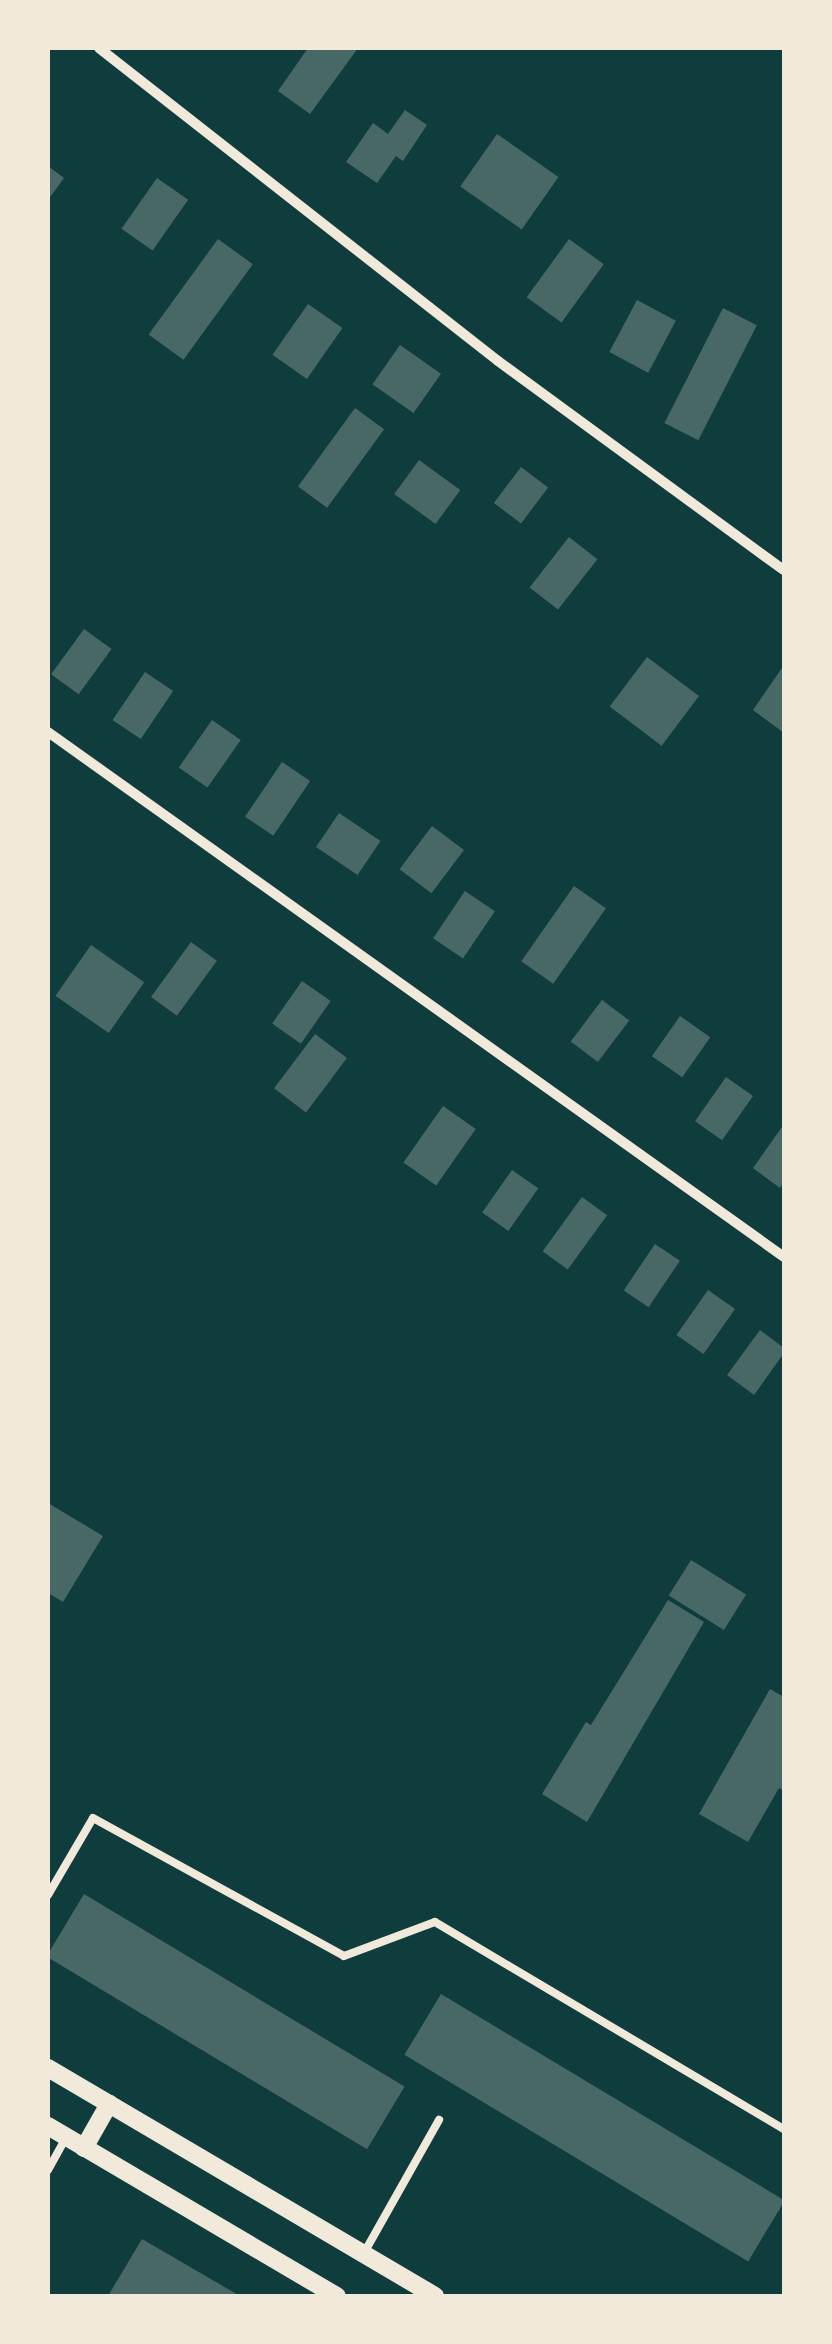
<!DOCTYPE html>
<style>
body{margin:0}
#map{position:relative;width:832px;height:2344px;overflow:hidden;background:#0f3d3e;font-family:"Noto Serif",serif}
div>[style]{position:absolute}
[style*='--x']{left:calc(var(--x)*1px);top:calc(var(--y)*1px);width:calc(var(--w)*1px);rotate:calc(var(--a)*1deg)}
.building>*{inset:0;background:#486865;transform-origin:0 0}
.service>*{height:8px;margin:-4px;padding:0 4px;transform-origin:4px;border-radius:4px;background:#f1e9da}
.minor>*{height:10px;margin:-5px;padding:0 5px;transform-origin:5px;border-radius:5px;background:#f1e9da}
.tertiary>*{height:18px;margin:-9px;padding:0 9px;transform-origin:9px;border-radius:9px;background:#f1e9da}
span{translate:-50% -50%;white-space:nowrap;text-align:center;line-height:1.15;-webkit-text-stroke:10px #f1e9da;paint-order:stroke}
.frame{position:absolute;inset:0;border:50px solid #f1e9da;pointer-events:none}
</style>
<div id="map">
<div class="building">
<i style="clip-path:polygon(308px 48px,358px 48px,310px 114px,278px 91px)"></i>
<i style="clip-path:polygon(405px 110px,427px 125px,403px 161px,396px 156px,377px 183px,346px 162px,373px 123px,388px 134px)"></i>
<i style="left:497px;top:134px;width:75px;height:64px;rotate:35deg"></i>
<i style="clip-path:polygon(48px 166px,64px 178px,48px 200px)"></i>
<i style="left:157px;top:178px;width:38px;height:62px;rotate:35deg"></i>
<i style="left:218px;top:239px;width:43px;height:118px;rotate:36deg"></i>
<i style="left:569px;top:239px;width:43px;height:72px;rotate:36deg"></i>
<i style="left:637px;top:300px;width:44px;height:59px;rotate:28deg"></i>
<i style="left:308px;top:304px;width:42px;height:62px;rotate:35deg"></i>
<i style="left:723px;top:308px;width:38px;height:129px;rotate:27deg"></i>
<i style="left:400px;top:345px;width:50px;height:48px;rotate:35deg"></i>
<i style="left:355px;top:408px;width:36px;height:97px;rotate:36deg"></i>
<i style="left:419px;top:460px;width:51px;height:42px;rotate:36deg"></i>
<i style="left:521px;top:467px;width:34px;height:45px;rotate:37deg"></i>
<i style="left:569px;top:537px;width:36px;height:64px;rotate:38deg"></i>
<i style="left:84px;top:629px;width:34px;height:56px;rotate:36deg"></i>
<i style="left:647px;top:657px;width:65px;height:62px;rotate:37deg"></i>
<i style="clip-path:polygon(784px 665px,784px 733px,753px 710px)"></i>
<i style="left:145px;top:672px;width:34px;height:58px;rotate:34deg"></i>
<i style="left:212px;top:720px;width:35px;height:58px;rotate:35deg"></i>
<i style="left:282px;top:762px;width:34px;height:66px;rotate:34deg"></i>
<i style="left:339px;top:813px;width:50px;height:41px;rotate:34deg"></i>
<i style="left:432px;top:826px;width:40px;height:54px;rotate:37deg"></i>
<i style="left:574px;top:886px;width:39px;height:92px;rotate:35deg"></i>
<i style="left:465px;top:891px;width:36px;height:57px;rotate:34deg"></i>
<i style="left:191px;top:942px;width:32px;height:68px;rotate:36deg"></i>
<i style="left:91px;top:945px;width:65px;height:62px;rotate:35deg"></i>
<i style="left:302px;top:981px;width:35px;height:52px;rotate:35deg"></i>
<i style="left:602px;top:1000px;width:34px;height:52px;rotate:37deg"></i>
<i style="left:680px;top:1016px;width:37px;height:49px;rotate:35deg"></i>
<i style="left:315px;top:1034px;width:40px;height:68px;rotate:37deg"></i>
<i style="left:726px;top:1077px;width:33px;height:54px;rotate:35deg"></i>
<i style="left:443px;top:1106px;width:40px;height:69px;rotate:35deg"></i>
<i style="clip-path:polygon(784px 1124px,784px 1182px,780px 1188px,753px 1168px)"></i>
<i style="left:512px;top:1170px;width:32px;height:52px;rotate:35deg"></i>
<i style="left:582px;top:1197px;width:31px;height:67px;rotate:36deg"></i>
<i style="left:655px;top:1244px;width:30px;height:56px;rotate:34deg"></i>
<i style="left:708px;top:1290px;width:33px;height:55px;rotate:35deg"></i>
<i style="clip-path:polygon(760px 1330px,784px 1348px,784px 1353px,754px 1395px,727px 1375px)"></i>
<i style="clip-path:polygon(48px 1503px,103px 1536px,63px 1602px,48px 1593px)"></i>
<i style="left:691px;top:1560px;width:65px;height:42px;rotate:32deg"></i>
<i style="clip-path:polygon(668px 1600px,704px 1622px,587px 1822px,542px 1794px,586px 1722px,591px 1725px)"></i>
<i style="clip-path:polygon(770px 1689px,784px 1697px,784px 1791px,779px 1788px,748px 1842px,699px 1814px)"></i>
<i style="left:84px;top:1894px;width:374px;height:73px;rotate:31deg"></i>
<i style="left:441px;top:1994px;width:401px;height:71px;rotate:31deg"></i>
<i style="clip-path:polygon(142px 2239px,240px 2296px,108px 2296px)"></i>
</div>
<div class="service">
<i style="--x:48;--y:1895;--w:89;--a:-59.7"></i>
<i style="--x:93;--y:1818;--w:286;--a:28.8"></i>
<i style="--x:344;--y:1956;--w:97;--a:-20.5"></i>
<i style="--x:435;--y:1922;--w:406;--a:30.7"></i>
<i style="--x:48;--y:2170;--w:37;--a:-61"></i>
<i style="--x:364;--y:2253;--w:153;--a:-60.6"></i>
</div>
<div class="minor">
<i style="--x:99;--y:48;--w:507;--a:38.11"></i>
<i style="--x:498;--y:361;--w:354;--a:36.2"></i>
<i style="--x:48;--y:732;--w:904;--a:35.5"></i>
</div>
<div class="tertiary">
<i style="--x:48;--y:2068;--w:449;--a:30.5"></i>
<i style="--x:48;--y:2126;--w:335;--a:30.5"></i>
<i style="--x:84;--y:2148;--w:51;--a:-60.4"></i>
</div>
<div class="frame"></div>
</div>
